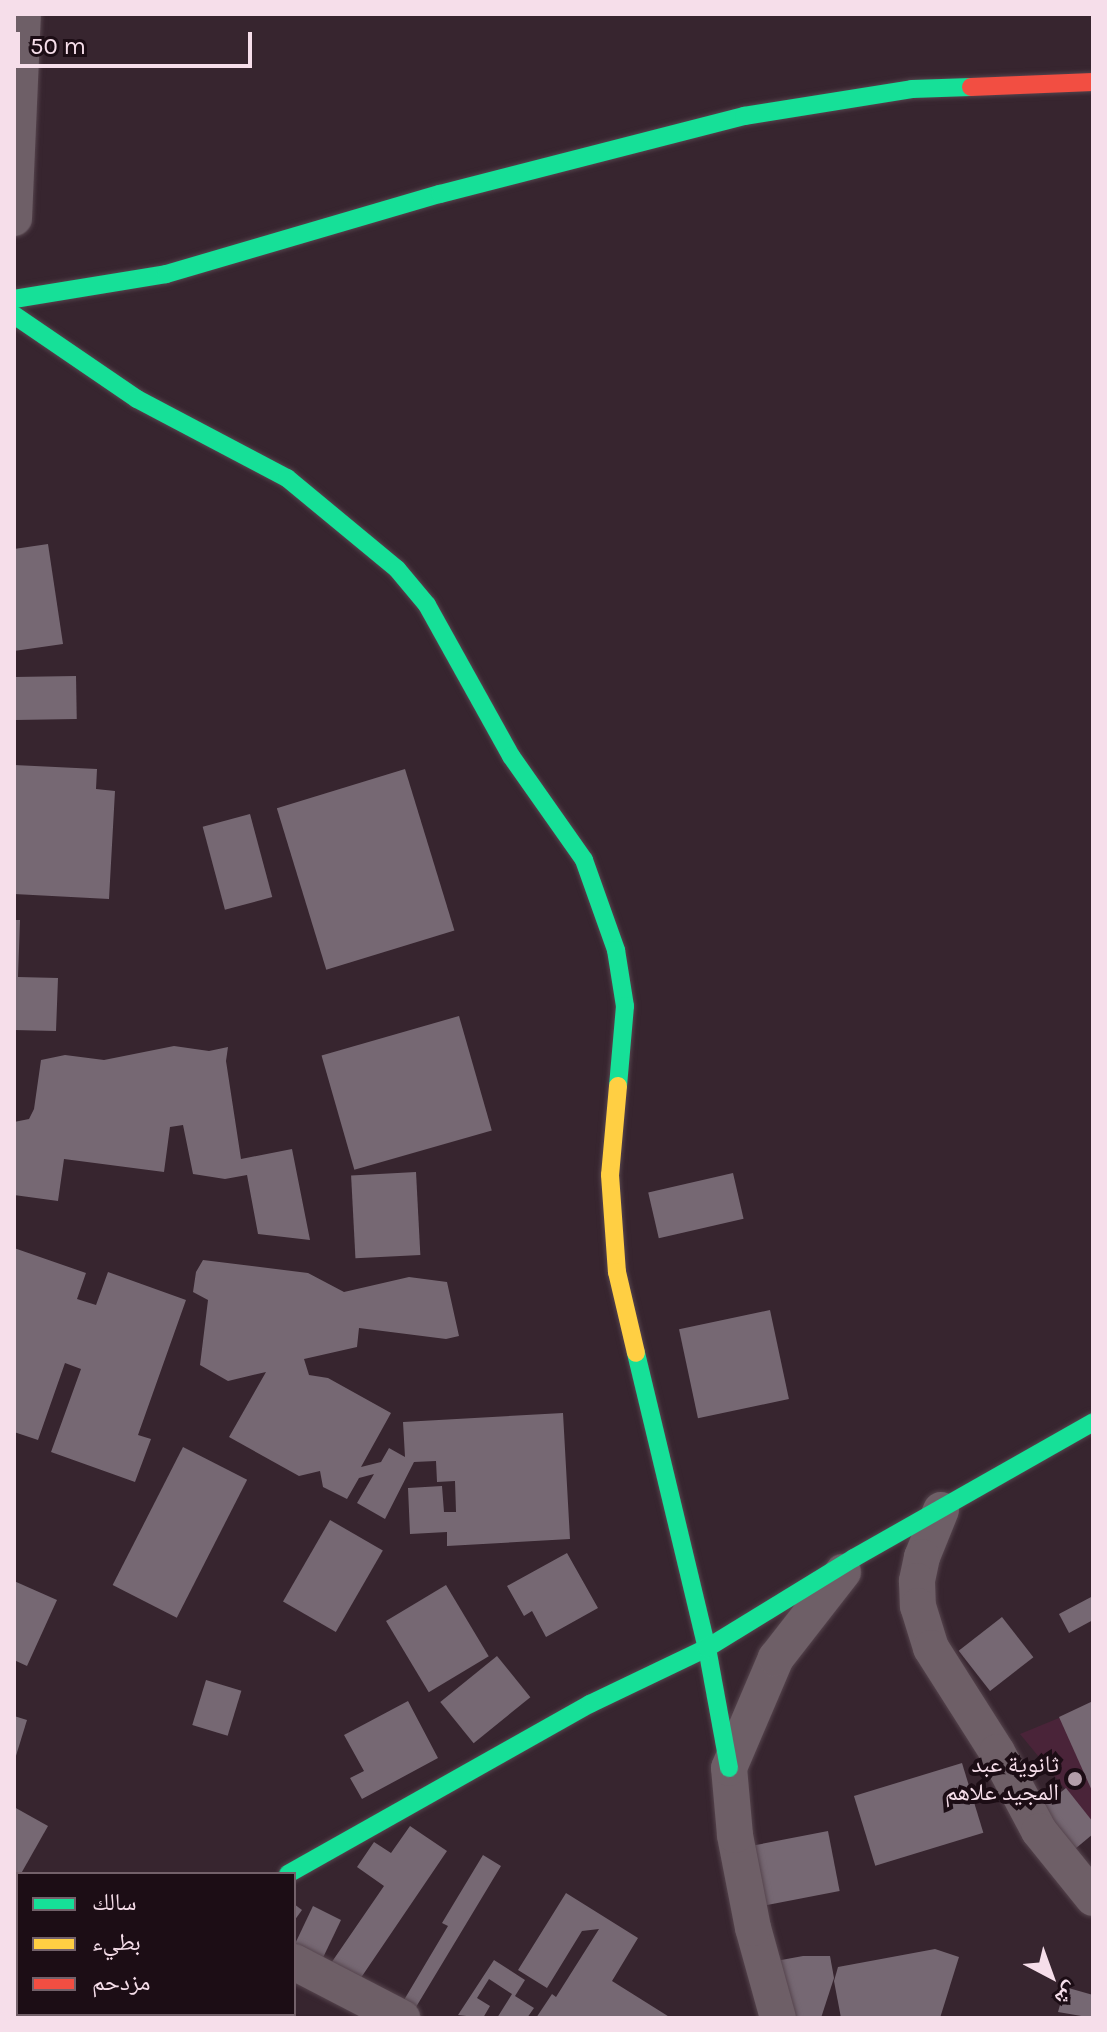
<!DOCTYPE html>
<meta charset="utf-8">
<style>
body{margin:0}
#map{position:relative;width:1107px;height:2032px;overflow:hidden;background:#37252f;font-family:Karla,"Noto Naskh Arabic",sans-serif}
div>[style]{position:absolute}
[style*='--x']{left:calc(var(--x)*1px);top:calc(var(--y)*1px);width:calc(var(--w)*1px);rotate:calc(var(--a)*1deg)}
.built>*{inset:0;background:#4a2439}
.building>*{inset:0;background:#766873;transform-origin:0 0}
.roads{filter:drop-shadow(0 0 2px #55444d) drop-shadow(0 0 2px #55444d)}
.street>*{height:36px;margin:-18px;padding:0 18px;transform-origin:18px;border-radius:18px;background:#6e5f67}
.fast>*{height:18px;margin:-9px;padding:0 9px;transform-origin:9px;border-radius:9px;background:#16e098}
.slow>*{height:18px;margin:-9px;padding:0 9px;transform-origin:9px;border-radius:9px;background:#ffcf43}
.jam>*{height:18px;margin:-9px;padding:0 9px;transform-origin:9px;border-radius:9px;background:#f24e42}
.dots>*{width:22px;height:22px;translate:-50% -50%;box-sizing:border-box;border:4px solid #1c0d15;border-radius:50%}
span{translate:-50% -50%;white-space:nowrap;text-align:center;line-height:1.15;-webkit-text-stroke:8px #1c0d15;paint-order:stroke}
.poi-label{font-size:24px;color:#f6deea}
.right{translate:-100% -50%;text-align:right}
.frame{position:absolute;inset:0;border:16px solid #f6deea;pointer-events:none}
.legend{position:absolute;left:16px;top:1872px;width:280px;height:144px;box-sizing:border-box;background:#1c0d15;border:2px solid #73616a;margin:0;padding:10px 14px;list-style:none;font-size:24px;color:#f6deea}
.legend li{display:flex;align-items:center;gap:16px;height:40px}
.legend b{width:40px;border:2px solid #73616a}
.north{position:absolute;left:1011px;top:1936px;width:80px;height:80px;-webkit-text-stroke:6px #1c0d15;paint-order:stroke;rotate:139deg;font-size:22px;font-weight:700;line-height:32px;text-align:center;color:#f6deea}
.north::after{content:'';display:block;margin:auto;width:28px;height:36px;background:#f6deea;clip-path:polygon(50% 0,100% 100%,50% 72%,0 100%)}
.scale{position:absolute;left:16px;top:32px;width:236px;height:36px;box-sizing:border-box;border:4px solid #f6deea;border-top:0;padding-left:10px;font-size:24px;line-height:28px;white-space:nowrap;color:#f6deea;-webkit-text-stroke:6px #1c0d15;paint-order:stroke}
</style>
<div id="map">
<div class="built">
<i style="clip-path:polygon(1093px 1704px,1093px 1823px,1020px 1734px)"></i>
</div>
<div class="building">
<i style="clip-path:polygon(48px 544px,63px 644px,14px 651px,14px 549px)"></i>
<i style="left:76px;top:676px;width:43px;height:62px;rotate:89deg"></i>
<i style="clip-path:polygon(14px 765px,97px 769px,96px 789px,115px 791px,109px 899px,14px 894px)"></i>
<i style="left:405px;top:769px;width:169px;height:134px;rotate:73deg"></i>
<i style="left:250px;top:814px;width:86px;height:49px;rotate:75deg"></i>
<i style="clip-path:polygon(14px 920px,20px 920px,18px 977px,58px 978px,56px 1031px,14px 1030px)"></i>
<i style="left:459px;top:1016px;width:119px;height:143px;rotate:74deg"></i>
<i style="clip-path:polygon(174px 1046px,209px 1051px,228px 1047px,226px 1061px,241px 1159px,292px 1149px,310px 1240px,258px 1234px,247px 1175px,225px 1179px,193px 1174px,183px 1125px,170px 1127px,164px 1172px,64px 1159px,58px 1201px,14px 1195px,14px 1122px,29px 1119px,34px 1109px,41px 1060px,65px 1055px,104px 1060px)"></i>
<i style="left:416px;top:1172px;width:83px;height:65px;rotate:87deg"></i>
<i style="left:733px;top:1173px;width:47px;height:87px;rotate:77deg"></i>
<i style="clip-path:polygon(14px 1248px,86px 1273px,77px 1299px,96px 1305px,108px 1272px,186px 1300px,138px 1435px,151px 1439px,135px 1482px,51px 1452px,81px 1369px,65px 1363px,38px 1440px,14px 1432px)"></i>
<i style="clip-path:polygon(203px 1260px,308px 1273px,344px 1292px,409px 1277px,447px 1282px,459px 1336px,446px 1339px,359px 1328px,357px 1347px,304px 1359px,309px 1375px,328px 1378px,391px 1413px,361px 1467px,381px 1462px,389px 1448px,405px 1457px,403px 1422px,563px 1413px,570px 1539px,447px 1546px,447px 1532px,410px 1534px,408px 1488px,442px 1486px,444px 1512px,456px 1512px,455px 1481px,437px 1482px,436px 1461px,414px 1462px,385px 1519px,357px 1503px,374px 1474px,359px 1478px,347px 1499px,323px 1487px,320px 1471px,299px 1476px,229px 1437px,266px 1372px,228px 1381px,200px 1365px,208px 1300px,193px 1292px,196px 1272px)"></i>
<i style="left:770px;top:1310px;width:91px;height:93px;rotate:78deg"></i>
<i style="left:183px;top:1447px;width:72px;height:155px;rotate:27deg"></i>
<i style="left:330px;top:1520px;width:61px;height:94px;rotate:30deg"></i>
<i style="clip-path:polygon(567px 1553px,598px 1608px,546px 1637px,532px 1611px,524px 1616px,507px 1586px)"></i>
<i style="clip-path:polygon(14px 1581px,57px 1600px,27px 1666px,14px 1660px)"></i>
<i style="left:446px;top:1585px;width:83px;height:70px;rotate:59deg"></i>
<i style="clip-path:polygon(1093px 1596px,1093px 1620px,1069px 1633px,1059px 1614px)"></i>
<i style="left:1002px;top:1617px;width:51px;height:55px;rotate:52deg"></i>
<i style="left:497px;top:1656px;width:53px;height:73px;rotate:51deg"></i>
<i style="left:206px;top:1680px;width:37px;height:47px;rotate:17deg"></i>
<i style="clip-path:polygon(408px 1701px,438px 1758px,362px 1799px,350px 1778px,364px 1771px,344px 1735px)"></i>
<i style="clip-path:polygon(1093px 1701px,1093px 1793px,1059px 1717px)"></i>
<i style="clip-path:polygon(14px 1716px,27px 1720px,15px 1759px,14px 1759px)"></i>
<i style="left:962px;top:1763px;width:73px;height:113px;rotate:73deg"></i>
<i style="clip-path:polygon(1066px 1788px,1093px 1822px,1093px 1834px,1069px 1854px,1036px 1812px)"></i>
<i style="clip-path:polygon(14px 1807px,48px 1826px,14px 1886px)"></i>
<i style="clip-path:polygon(410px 1826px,447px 1851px,354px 1988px,327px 1969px,384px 1886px,357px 1867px,374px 1842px,391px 1853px)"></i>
<i style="left:828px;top:1831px;width:61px;height:89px;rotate:79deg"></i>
<i style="clip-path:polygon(483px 1855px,501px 1866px,413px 2012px,401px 2005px,448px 1926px,442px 1923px)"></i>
<i style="clip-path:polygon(566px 1893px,638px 1938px,612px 1981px,671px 2018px,536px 2018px,552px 1994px,556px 1997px,599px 1929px,582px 1931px,547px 1988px,518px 1970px)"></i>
<i style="clip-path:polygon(294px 1904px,302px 1910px,294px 1921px)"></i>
<i style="clip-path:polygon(313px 1906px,341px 1920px,319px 1966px,294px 1946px)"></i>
<i style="clip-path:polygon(935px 1949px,959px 1957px,940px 2018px,841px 2018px,834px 1981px,838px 1967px)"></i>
<i style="clip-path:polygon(803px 1956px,830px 1956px,834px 1978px,821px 2018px,792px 2018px,765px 1963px)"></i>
<i style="clip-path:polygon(494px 1960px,525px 1980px,515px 1996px,534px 2008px,527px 2018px,497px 2018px,512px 1994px,489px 1979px,477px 1998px,490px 2006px,483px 2018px,458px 2015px)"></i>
<i style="clip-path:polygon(14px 1987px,18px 1989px,18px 2014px,48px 2014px,46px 2018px,14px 2018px)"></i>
<i style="clip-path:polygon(1065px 1987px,1093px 1995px,1093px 2018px,1058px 2012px)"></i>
<i style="clip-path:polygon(83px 2014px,100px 2014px,98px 2018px,81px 2018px)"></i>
<i style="clip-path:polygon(257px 2014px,290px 2014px,293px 2015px,255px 2018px)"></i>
</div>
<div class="roads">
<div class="street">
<i style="--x:14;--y:218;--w:204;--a:-87.5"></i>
<i style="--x:941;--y:1510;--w:51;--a:112"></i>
<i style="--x:922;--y:1557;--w:25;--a:102"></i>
<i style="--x:917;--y:1581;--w:25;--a:88"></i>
<i style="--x:918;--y:1606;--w:44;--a:72.8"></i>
<i style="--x:931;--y:1648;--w:123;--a:57.6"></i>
<i style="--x:997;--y:1752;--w:89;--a:62"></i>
<i style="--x:1039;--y:1831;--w:86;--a:51.1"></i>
<i style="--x:14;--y:1960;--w:4;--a:0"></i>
<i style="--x:294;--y:1962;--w:122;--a:27.4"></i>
<i style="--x:778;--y:2018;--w:93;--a:-105.5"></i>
<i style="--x:753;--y:1928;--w:95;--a:-101"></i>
<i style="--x:735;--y:1835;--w:67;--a:-95.1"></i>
<i style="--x:729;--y:1768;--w:120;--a:-66.9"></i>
<i style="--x:776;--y:1658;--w:109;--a:-52.1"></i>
</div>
<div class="fast">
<i style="--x:14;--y:299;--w:154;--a:-9.3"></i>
<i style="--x:166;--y:274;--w:285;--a:-16.3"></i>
<i style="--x:440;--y:194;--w:314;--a:-14.4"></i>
<i style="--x:744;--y:116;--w:170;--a:-9.1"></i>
<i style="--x:912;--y:89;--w:59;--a:-1.9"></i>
<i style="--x:14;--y:315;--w:149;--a:34.3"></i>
<i style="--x:137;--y:399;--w:170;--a:27.8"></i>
<i style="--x:287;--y:478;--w:143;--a:39.6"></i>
<i style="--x:397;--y:569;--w:47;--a:50.2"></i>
<i style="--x:427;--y:605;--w:173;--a:60.9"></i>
<i style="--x:511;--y:756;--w:127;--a:54.9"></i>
<i style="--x:584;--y:860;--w:96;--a:70.4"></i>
<i style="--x:616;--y:950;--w:57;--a:80.9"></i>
<i style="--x:625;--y:1006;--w:80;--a:95"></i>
<i style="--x:636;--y:1353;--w:303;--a:76.5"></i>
<i style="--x:707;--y:1648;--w:122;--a:79.6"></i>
<i style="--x:288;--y:1874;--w:347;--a:-29.4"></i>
<i style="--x:590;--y:1704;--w:130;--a:-25.6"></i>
<i style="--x:707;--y:1648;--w:172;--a:-31.5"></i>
<i style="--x:854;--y:1558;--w:275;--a:-29.6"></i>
</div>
<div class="slow">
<i style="--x:618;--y:1086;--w:89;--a:95.1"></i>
<i style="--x:610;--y:1175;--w:97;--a:85.9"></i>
<i style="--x:617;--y:1272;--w:83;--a:76.8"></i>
</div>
<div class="jam">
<i style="--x:971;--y:87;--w:122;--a:-2.3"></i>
</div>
</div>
<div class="dots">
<i style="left:1075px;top:1779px;background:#b39da9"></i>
</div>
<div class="poi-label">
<span class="right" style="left:1059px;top:1779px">ثانوية عبد<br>المجيد علاهم</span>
</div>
<div class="frame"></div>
<ul class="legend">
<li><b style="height:10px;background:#16e098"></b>سالك</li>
<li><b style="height:10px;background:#ffcf43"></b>بطيء</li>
<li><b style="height:10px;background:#f24e42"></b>مزدحم</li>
</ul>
<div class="north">ش</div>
<div class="scale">50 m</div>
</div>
